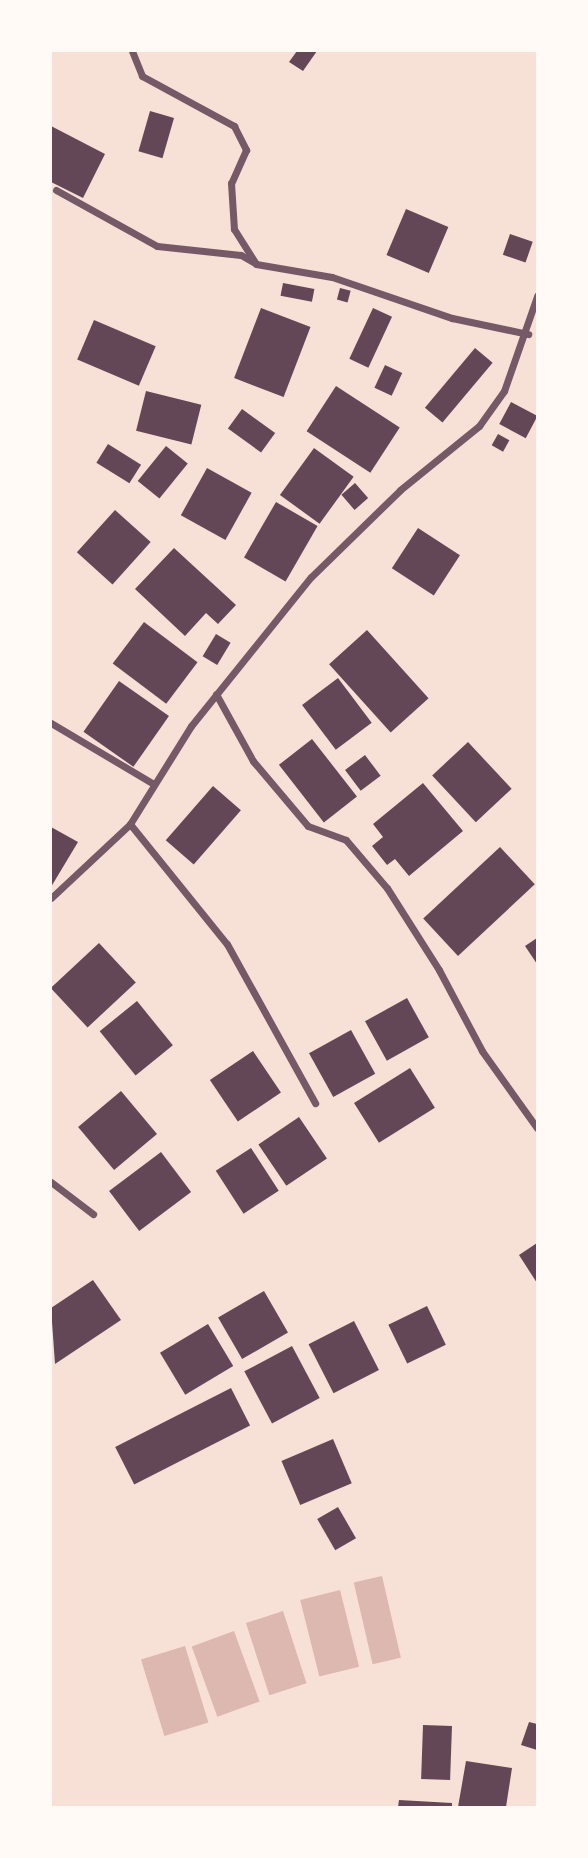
<!DOCTYPE html>
<style>
body{margin:0}
#map{position:relative;width:588px;height:1858px;overflow:hidden;background:#f7e1d7;font-family:"Work Sans",sans-serif}
div>[style]{position:absolute}
[style*='--x']{left:calc(var(--x)*1px);top:calc(var(--y)*1px);width:calc(var(--w)*1px);rotate:calc(var(--a)*1deg)}
.water>*{inset:0;background:#dcb8b0;transform-origin:0 0}
.building>*{inset:0;background:#644757;transform-origin:0 0}
.minor>*{height:7px;margin:-3.5px;padding:0 3.5px;transform-origin:3.5px;border-radius:3.5px;background:#755966}
span{translate:-50% -50%;white-space:nowrap;text-align:center;line-height:1.15;-webkit-text-stroke:7px #fffaf5;paint-order:stroke}
.frame{position:absolute;inset:0;border:52px solid #fffaf5;pointer-events:none}
</style>
<div id="map">
<div class="water">
<i style="left:382px;top:1576px;width:84px;height:29px;rotate:77deg"></i>
<i style="left:340px;top:1590px;width:79px;height:41px;rotate:76deg"></i>
<i style="left:283px;top:1611px;width:76px;height:39px;rotate:72deg"></i>
<i style="left:234px;top:1631px;width:75px;height:45px;rotate:70deg"></i>
<i style="left:185px;top:1646px;width:80px;height:46px;rotate:73deg"></i>
</div>
<div class="building">
<i style="clip-path:polygon(297px 51px,317px 51px,303px 71px,289px 62px)"></i>
<i style="left:150px;top:111px;width:25px;height:42px;rotate:16deg"></i>
<i style="clip-path:polygon(51px 126px,105px 154px,83px 198px,51px 182px)"></i>
<i style="left:406px;top:209px;width:46px;height:50px;rotate:23deg"></i>
<i style="left:510px;top:234px;width:24px;height:22px;rotate:19deg"></i>
<i style="left:283px;top:283px;width:32px;height:13px;rotate:11deg"></i>
<i style="left:340px;top:288px;width:11px;height:12px;rotate:15deg"></i>
<i style="left:261px;top:308px;width:53px;height:75px;rotate:21deg"></i>
<i style="left:373px;top:308px;width:21px;height:56px;rotate:25deg"></i>
<i style="left:94px;top:320px;width:67px;height:43px;rotate:23deg"></i>
<i style="left:475px;top:348px;width:23px;height:78px;rotate:40deg"></i>
<i style="left:385px;top:365px;width:19px;height:25px;rotate:25deg"></i>
<i style="left:336px;top:386px;width:76px;height:54px;rotate:33deg"></i>
<i style="left:146px;top:391px;width:57px;height:41px;rotate:14deg"></i>
<i style="left:511px;top:402px;width:30px;height:25px;rotate:28deg"></i>
<i style="left:242px;top:409px;width:41px;height:24px;rotate:36deg"></i>
<i style="left:498px;top:434px;width:13px;height:13px;rotate:29deg"></i>
<i style="left:108px;top:444px;width:39px;height:22px;rotate:32deg"></i>
<i style="left:166px;top:446px;width:28px;height:45px;rotate:39deg"></i>
<i style="left:314px;top:448px;width:49px;height:58px;rotate:36deg"></i>
<i style="left:207px;top:468px;width:51px;height:54px;rotate:29deg"></i>
<i style="left:355px;top:483px;width:20px;height:18px;rotate:49deg"></i>
<i style="left:276px;top:502px;width:48px;height:64px;rotate:30deg"></i>
<i style="left:115px;top:510px;width:48px;height:57px;rotate:42deg"></i>
<i style="left:418px;top:528px;width:50px;height:48px;rotate:33deg"></i>
<i style="clip-path:polygon(174px 548px,236px 605px,218px 624px,206px 613px,185px 636px,135px 589px)"></i>
<i style="left:144px;top:622px;width:67px;height:52px;rotate:37deg"></i>
<i style="left:367px;top:630px;width:92px;height:51px;rotate:48deg"></i>
<i style="left:216px;top:634px;width:17px;height:26px;rotate:31deg"></i>
<i style="left:338px;top:678px;width:56px;height:45px;rotate:53deg"></i>
<i style="left:119px;top:681px;width:61px;height:62px;rotate:35deg"></i>
<i style="left:312px;top:739px;width:73px;height:42px;rotate:52deg"></i>
<i style="left:468px;top:742px;width:64px;height:49px;rotate:47deg"></i>
<i style="left:365px;top:755px;width:26px;height:25px;rotate:53deg"></i>
<i style="clip-path:polygon(423px 783px,463px 831px,409px 876px,395px 859px,387px 865px,372px 846px,383px 837px,373px 824px)"></i>
<i style="left:213px;top:786px;width:37px;height:72px;rotate:41deg"></i>
<i style="clip-path:polygon(51px 827px,78px 842px,51px 887px)"></i>
<i style="left:500px;top:847px;width:51px;height:105px;rotate:47deg"></i>
<i style="clip-path:polygon(537px 938px,537px 964px,525px 946px)"></i>
<i style="left:99px;top:943px;width:54px;height:66px;rotate:47deg"></i>
<i style="left:407px;top:998px;width:45px;height:48px;rotate:61deg"></i>
<i style="left:137px;top:1001px;width:57px;height:48px;rotate:51deg"></i>
<i style="left:351px;top:1030px;width:50px;height:48px;rotate:61deg"></i>
<i style="left:253px;top:1051px;width:50px;height:52px;rotate:56deg"></i>
<i style="left:410px;top:1068px;width:47px;height:66px;rotate:58deg"></i>
<i style="left:121px;top:1091px;width:56px;height:56px;rotate:50deg"></i>
<i style="left:299px;top:1117px;width:50px;height:49px;rotate:56deg"></i>
<i style="left:251px;top:1148px;width:51px;height:42px;rotate:57deg"></i>
<i style="left:161px;top:1152px;width:50px;height:65px;rotate:53deg"></i>
<i style="clip-path:polygon(537px 1243px,537px 1283px,519px 1255px)"></i>
<i style="clip-path:polygon(93px 1280px,121px 1320px,55px 1364px,51px 1308px)"></i>
<i style="left:264px;top:1291px;width:48px;height:53px;rotate:60deg"></i>
<i style="left:427px;top:1306px;width:43px;height:43px;rotate:64deg"></i>
<i style="left:354px;top:1321px;width:55px;height:51px;rotate:63deg"></i>
<i style="left:208px;top:1324px;width:49px;height:56px;rotate:59deg"></i>
<i style="left:292px;top:1346px;width:59px;height:54px;rotate:62deg"></i>
<i style="left:231px;top:1388px;width:42px;height:130px;rotate:63deg"></i>
<i style="left:333px;top:1439px;width:48px;height:56px;rotate:67deg"></i>
<i style="left:338px;top:1507px;width:36px;height:24px;rotate:60deg"></i>
<i style="clip-path:polygon(529px 1722px,537px 1724px,537px 1750px,521px 1745px)"></i>
<i style="left:423px;top:1725px;width:29px;height:54px;rotate:2deg"></i>
<i style="clip-path:polygon(466px 1761px,512px 1768px,506px 1807px,458px 1807px)"></i>
<i style="clip-path:polygon(399px 1800px,452px 1803px,452px 1807px,398px 1807px)"></i>
</div>
<div class="minor">
<i style="--x:132;--y:51;--w:27;--a:68"></i>
<i style="--x:142;--y:76;--w:105;--a:28.5"></i>
<i style="--x:234;--y:126;--w:27;--a:63"></i>
<i style="--x:246;--y:150;--w:36;--a:114"></i>
<i style="--x:231;--y:183;--w:46;--a:86.3"></i>
<i style="--x:234;--y:229;--w:41;--a:57.8"></i>
<i style="--x:256;--y:264;--w:77;--a:9.7"></i>
<i style="--x:332;--y:277;--w:127;--a:18.9"></i>
<i style="--x:452;--y:318;--w:78;--a:11.9"></i>
<i style="--x:56;--y:190;--w:115;--a:29"></i>
<i style="--x:157;--y:246;--w:84;--a:6.1"></i>
<i style="--x:241;--y:255;--w:14;--a:30"></i>
<i style="--x:216;--y:694;--w:77;--a:61.1"></i>
<i style="--x:253;--y:761;--w:85;--a:49.8"></i>
<i style="--x:308;--y:826;--w:40;--a:20.2"></i>
<i style="--x:346;--y:840;--w:63;--a:49.5"></i>
<i style="--x:387;--y:888;--w:97;--a:57.6"></i>
<i style="--x:439;--y:970;--w:92;--a:62"></i>
<i style="--x:482;--y:1051;--w:95;--a:54.5"></i>
<i style="--x:51;--y:723;--w:117;--a:30.7"></i>
<i style="--x:130;--y:824;--w:154;--a:51.1"></i>
<i style="--x:227;--y:944;--w:182;--a:61"></i>
<i style="--x:51;--y:898;--w:108;--a:-43.1"></i>
<i style="--x:130;--y:824;--w:115;--a:-58.1"></i>
<i style="--x:191;--y:726;--w:191;--a:-51.2"></i>
<i style="--x:311;--y:577;--w:124;--a:-44.3"></i>
<i style="--x:400;--y:490;--w:102;--a:-39"></i>
<i style="--x:479;--y:426;--w:43;--a:-54.5"></i>
<i style="--x:504;--y:391;--w:101;--a:-70.8"></i>
<i style="--x:51;--y:1182;--w:53;--a:37.3"></i>
</div>
<div class="frame"></div>
</div>
